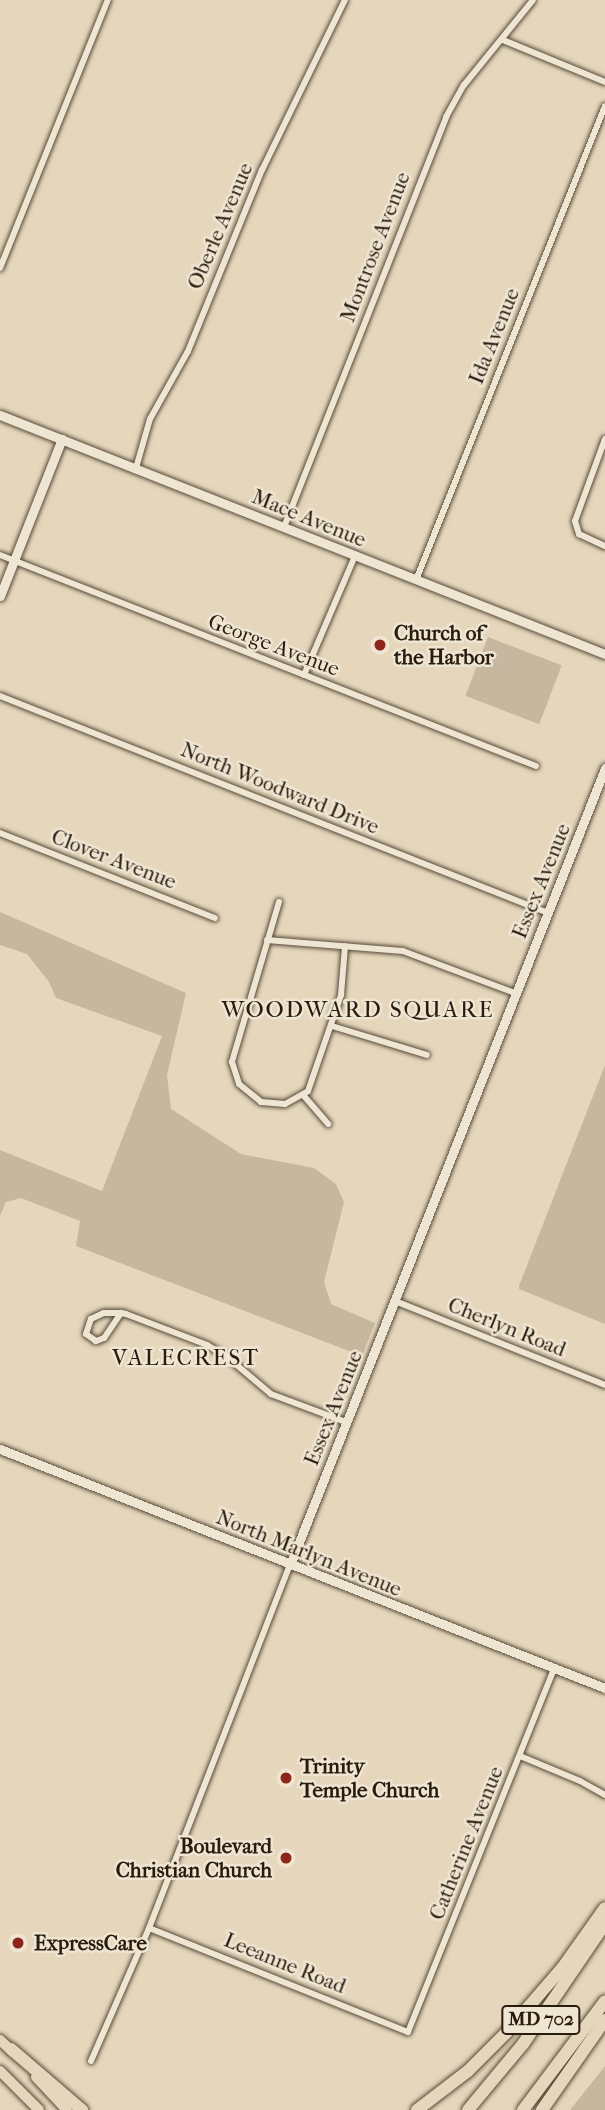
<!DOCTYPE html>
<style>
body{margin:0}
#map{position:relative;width:605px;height:2110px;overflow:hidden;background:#e6d7bc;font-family:"IM FELL French Canon",serif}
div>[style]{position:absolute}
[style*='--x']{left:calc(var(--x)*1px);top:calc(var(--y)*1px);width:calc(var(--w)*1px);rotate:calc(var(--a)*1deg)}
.green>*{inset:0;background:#c6b79e;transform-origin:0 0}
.roads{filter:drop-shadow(0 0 2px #584a39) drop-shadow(0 0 2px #584a39)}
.street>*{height:6px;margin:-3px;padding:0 3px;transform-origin:3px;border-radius:3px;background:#efe5d3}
.secondary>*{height:9px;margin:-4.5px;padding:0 4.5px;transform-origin:4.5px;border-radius:4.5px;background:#efe5d3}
.primary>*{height:10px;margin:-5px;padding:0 5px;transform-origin:5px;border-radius:5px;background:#e6d7bc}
.highway>*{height:12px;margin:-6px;padding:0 6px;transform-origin:6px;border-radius:6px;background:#e6d7bc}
.dots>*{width:19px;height:19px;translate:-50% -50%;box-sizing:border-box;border:4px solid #efe5d3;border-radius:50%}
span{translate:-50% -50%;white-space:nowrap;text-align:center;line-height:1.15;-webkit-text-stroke:5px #efe5d3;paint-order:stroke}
.shield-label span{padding:2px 5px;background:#efe5d3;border:2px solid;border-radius:5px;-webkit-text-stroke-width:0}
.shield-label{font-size:19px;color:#291b0d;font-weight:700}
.street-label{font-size:21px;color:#291b0d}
.poi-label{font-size:21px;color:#291b0d;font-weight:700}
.left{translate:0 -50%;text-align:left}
.right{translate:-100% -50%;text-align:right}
.neighbourhood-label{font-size:23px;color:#291b0d;letter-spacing:2px}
</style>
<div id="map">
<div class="green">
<i style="left:488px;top:637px;width:79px;height:63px;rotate:21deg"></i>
<i style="clip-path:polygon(0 912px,186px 993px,167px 1075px,171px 1109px,241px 1154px,314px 1168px,336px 1184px,344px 1202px,324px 1282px,331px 1304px,375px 1323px,362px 1356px,76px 1246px,80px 1221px,21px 1198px,6px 1202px,0 1216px,0 1150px,102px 1191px,162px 1036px,56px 998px,49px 982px,27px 954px,0 945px)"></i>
<i style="clip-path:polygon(605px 1065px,605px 1324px,519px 1289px,519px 1286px)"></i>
<i style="clip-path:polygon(605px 2066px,605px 2110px,570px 2110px)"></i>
</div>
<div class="roads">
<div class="street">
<i style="--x:503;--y:40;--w:110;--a:22.4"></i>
<i style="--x:0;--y:268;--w:289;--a:-68.1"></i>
<i style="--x:605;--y:439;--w:87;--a:110.1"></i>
<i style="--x:575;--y:521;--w:14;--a:73"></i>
<i style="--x:579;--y:534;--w:29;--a:25"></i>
<i style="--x:136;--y:468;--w:51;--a:-74.1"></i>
<i style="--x:150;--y:419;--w:78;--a:-60.8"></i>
<i style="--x:188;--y:351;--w:196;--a:-67.8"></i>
<i style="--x:262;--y:170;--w:189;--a:-64"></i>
<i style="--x:284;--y:527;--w:441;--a:-68.4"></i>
<i style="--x:446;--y:117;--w:37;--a:-61"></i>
<i style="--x:464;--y:85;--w:109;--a:-50.9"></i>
<i style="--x:0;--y:555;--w:576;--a:21.49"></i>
<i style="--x:416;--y:580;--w:510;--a:-68.26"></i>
<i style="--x:304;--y:675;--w:129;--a:-66.8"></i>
<i style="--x:0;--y:696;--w:589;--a:21.6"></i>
<i style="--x:0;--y:833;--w:231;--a:21.6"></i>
<i style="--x:279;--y:902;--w:167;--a:106.4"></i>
<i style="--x:232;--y:1062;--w:23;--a:72"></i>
<i style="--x:239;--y:1084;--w:28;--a:39"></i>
<i style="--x:261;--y:1102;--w:24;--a:5"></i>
<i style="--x:285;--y:1104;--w:26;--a:-29"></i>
<i style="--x:308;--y:1091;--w:102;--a:-71"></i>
<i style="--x:341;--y:995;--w:49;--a:-85.3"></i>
<i style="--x:267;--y:940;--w:136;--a:4.6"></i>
<i style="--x:403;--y:951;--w:120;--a:20.6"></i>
<i style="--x:332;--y:1026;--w:99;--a:17"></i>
<i style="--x:304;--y:1096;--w:37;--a:49"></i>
<i style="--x:395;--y:1301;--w:226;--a:21.8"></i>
<i style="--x:121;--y:1313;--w:30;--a:124"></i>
<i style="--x:104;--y:1338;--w:9;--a:159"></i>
<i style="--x:96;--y:1341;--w:12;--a:-145"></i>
<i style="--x:86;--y:1334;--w:16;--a:-72"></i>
<i style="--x:91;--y:1319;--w:14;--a:-25"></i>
<i style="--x:104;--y:1313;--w:17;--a:0"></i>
<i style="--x:121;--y:1313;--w:5;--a:11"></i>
<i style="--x:126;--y:1314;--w:87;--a:20.9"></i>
<i style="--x:207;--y:1345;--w:22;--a:30"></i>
<i style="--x:226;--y:1356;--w:59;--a:40.2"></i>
<i style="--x:271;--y:1394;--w:80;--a:20.5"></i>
<i style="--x:520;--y:1756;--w:65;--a:22.6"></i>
<i style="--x:580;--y:1781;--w:29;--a:29"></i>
<i style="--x:149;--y:1928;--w:279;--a:21.9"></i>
<i style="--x:408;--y:2032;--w:392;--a:-68.1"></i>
<i style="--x:91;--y:2061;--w:145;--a:-66.4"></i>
<i style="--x:149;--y:1928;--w:389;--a:-68.8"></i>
</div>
<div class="secondary">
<i style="--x:0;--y:415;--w:650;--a:21.56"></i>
<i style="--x:0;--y:596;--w:169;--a:-68.5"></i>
<i style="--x:0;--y:1449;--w:650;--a:21.56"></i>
<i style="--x:290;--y:1565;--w:857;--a:-68.43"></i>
</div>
<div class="primary">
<i style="--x:0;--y:2040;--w:19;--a:43"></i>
<i style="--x:0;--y:2071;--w:55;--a:45"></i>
<i style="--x:36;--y:2077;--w:45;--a:46.8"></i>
</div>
<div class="highway">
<i style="--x:11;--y:2049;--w:94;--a:40.7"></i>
<i style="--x:417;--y:2110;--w:64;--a:-37.4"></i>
<i style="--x:468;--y:2071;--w:54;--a:-45"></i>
<i style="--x:506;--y:2033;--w:87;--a:-49.2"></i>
<i style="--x:563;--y:1967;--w:72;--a:-54.6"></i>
<i style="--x:468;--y:2110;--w:86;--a:-50.2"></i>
<i style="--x:523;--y:2044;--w:145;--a:-55.7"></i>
<i style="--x:523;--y:2110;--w:136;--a:-53"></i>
<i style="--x:542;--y:2110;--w:110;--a:-55"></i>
</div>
</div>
<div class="dots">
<i style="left:380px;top:645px;background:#8f2418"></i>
<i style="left:286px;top:1778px;background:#8f2418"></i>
<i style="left:286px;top:1858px;background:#8f2418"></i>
<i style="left:18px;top:1943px;background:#8f2418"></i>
</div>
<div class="shield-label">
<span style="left:541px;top:2020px">MD 702</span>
</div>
<div class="street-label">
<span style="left:220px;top:226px;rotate:-67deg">Oberle Avenue</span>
<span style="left:375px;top:247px;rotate:-69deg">Montrose Avenue</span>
<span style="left:494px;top:336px;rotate:-68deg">Ida Avenue</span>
<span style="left:309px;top:518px;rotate:22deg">Mace Avenue</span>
<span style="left:274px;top:645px;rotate:21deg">George Avenue</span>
<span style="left:280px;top:788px;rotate:22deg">North Woodward Drive</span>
<span style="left:114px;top:859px;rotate:21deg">Clover Avenue</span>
<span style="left:541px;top:881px;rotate:-68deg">Essex Avenue</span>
<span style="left:507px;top:1327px;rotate:22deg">Cherlyn Road</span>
<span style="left:333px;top:1408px;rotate:-68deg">Essex Avenue</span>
<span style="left:309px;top:1553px;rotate:22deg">North Marlyn Avenue</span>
<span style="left:466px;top:1843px;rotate:-68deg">Catherine Avenue</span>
<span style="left:285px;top:1963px;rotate:22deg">Leeanne Road</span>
</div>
<div class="poi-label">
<span class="left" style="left:394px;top:645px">Church of<br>the Harbor</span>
<span class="left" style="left:300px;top:1778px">Trinity<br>Temple Church</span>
<span class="right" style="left:272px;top:1858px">Boulevard<br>Christian Church</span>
<span class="left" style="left:34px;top:1943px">ExpressCare</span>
</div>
<div class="neighbourhood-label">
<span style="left:358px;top:1010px">WOODWARD SQUARE</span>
<span style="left:186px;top:1358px">VALECREST</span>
</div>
</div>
